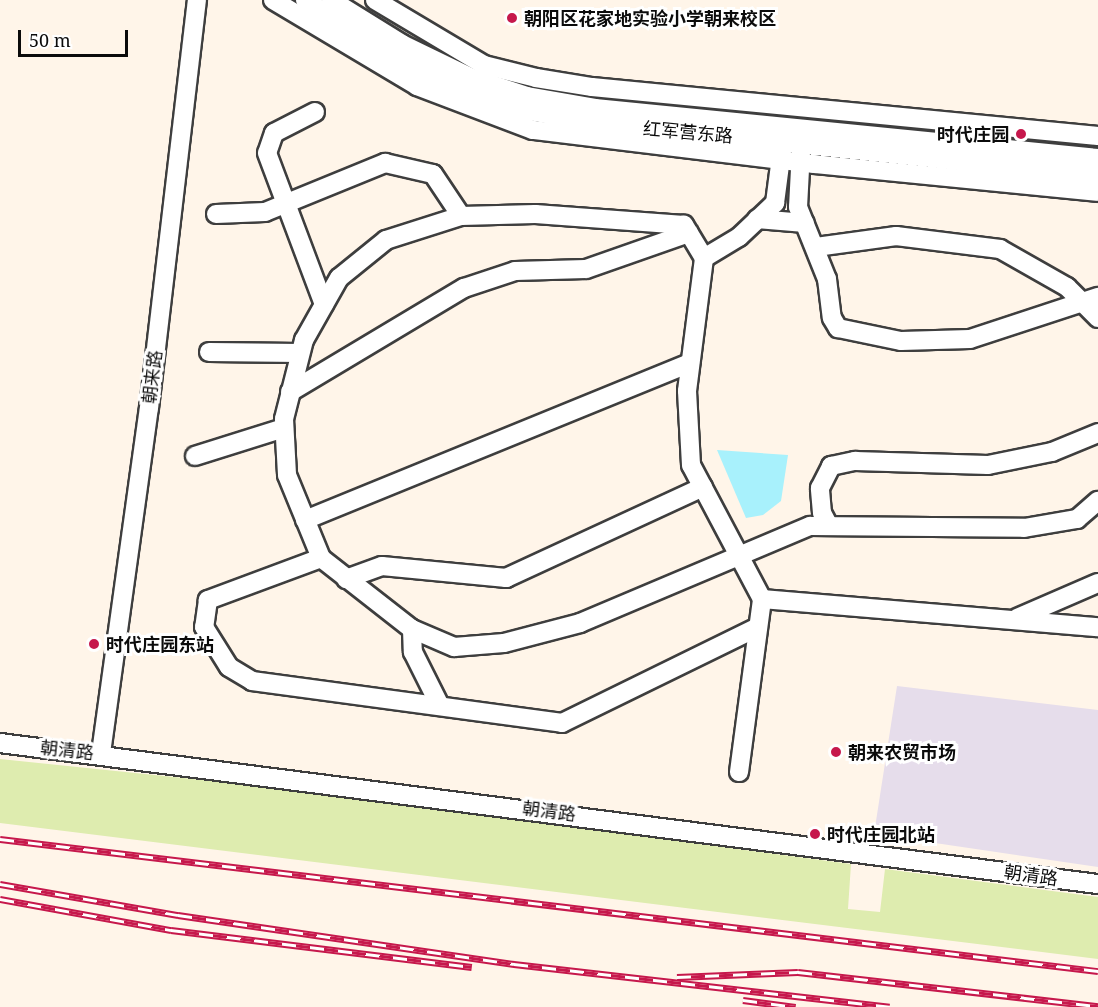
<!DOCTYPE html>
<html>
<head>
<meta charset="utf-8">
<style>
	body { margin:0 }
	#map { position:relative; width:1098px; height:1007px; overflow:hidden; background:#fff5e9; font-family:"Noto Serif","Noto Sans SC",serif }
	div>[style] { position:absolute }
	.industrial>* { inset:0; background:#e6ddeb }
	.green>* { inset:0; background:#deecaf }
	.water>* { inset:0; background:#a8f1fc }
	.roads { filter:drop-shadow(2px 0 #3e3e3e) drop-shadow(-2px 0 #3e3e3e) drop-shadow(0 2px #3e3e3e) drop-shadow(0 -2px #3e3e3e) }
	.minor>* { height:18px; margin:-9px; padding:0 9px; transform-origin:9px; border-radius:9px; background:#fff }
	.rail>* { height:7px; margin-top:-3.5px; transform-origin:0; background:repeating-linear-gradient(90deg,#fff 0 14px,#c6184c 0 28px); box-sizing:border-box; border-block:2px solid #c6184c }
	.dots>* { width:16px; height:16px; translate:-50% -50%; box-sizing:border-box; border:3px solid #fff; border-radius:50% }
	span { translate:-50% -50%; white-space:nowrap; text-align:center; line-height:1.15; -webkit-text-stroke:6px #fff; paint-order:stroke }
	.poi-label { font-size:18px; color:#0b0b0b; font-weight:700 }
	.left { translate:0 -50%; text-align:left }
	.right { translate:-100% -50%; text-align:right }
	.street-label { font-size:18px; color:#0b0b0b }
	.scale { position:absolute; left:18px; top:30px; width:110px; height:27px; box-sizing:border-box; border:3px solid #0b0b0b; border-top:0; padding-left:8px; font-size:18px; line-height:21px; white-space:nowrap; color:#0b0b0b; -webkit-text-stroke:4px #fff; paint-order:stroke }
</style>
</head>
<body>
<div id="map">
	<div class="industrial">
		<i style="clip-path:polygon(897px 686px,1098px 710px,1098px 867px,874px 834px)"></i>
	</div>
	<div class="green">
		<i style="clip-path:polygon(0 759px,251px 785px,851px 864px,848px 909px,880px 912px,885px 869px,1098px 897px,1098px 959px,0 823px)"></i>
	</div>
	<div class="water">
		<i style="clip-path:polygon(717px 450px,788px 455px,781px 501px,763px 515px,746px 518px)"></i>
	</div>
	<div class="roads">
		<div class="minor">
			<i style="left:273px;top:0;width:168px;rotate:30.8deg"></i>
			<i style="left:417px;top:86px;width:124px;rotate:20.8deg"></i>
			<i style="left:533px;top:130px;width:283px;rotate:6.9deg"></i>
			<i style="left:814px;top:164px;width:285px;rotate:5.6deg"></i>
			<i style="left:305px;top:0;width:107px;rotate:32.3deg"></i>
			<i style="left:395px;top:57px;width:74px;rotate:27.3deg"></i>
			<i style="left:461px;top:91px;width:66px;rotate:16.8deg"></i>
			<i style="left:524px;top:110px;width:70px;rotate:10.7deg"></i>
			<i style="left:593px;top:123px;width:508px;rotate:5.88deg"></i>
			<i style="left:331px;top:0;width:84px;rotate:31.8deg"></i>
			<i style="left:402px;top:44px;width:78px;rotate:25.9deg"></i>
			<i style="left:472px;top:78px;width:58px;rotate:18.1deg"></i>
			<i style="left:527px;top:96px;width:69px;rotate:10deg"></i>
			<i style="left:595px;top:108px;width:505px;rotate:5.68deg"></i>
			<i style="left:375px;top:0;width:127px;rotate:30.8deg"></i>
			<i style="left:484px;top:65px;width:54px;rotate:14deg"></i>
			<i style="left:536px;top:78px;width:57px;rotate:9.1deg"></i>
			<i style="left:592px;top:87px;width:508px;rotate:5.53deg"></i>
			<i style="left:315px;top:112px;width:46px;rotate:152.9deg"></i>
			<i style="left:274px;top:133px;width:21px;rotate:109deg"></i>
			<i style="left:267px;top:153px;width:162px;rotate:69.4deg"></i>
			<i style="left:801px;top:150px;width:57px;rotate:93deg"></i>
			<i style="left:798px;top:207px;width:78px;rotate:68.1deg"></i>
			<i style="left:827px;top:279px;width:39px;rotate:83deg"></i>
			<i style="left:832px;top:318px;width:12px;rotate:59deg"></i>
			<i style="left:838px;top:328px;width:64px;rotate:11.7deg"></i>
			<i style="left:901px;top:341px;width:69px;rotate:-1.7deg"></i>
			<i style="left:970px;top:339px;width:135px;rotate:-18.2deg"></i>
			<i style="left:216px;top:214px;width:49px;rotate:-2.3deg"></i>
			<i style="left:265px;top:212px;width:130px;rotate:-22.2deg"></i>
			<i style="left:385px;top:163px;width:49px;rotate:12.9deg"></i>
			<i style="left:433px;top:174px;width:50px;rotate:56.3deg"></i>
			<i style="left:757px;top:219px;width:48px;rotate:4.8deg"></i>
			<i style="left:816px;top:247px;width:81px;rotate:-7.8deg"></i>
			<i style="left:896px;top:236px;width:105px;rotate:7.1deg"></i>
			<i style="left:1000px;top:249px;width:77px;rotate:29.6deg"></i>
			<i style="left:1067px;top:287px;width:44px;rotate:45deg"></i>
			<i style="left:704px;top:258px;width:39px;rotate:-121deg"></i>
			<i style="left:684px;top:225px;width:149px;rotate:-175.8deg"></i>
			<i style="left:535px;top:214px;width:74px;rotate:178.5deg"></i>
			<i style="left:461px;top:216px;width:79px;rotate:162.3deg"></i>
			<i style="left:386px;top:240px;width:60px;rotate:141deg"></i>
			<i style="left:339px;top:278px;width:71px;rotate:119.4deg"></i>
			<i style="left:304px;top:340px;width:81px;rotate:104.2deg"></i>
			<i style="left:284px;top:419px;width:56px;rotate:86.9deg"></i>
			<i style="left:287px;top:475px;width:90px;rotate:67.7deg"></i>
			<i style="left:321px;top:558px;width:115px;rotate:38deg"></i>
			<i style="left:412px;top:629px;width:46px;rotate:23.2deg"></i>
			<i style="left:454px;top:647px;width:50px;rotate:-4.6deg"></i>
			<i style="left:504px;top:643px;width:79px;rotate:-14.7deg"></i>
			<i style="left:580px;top:623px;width:250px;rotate:-22.9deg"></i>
			<i style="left:810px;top:526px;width:214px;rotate:0.5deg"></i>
			<i style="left:1024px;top:528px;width:54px;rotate:-9.6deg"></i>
			<i style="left:1077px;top:519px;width:28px;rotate:-41deg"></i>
			<i style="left:209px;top:352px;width:91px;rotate:0.6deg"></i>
			<i style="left:290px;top:392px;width:203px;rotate:-30.9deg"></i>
			<i style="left:464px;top:288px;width:54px;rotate:-18.4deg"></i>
			<i style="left:515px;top:271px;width:71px;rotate:-1.6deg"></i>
			<i style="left:586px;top:269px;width:109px;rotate:-19.3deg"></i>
			<i style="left:195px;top:456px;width:93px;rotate:-17.5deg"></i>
			<i style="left:305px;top:520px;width:416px;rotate:-22.2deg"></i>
			<i style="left:829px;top:526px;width:15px;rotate:-118deg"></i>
			<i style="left:822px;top:513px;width:25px;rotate:-95deg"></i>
			<i style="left:820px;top:488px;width:25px;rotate:-63deg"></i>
			<i style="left:831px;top:466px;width:25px;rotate:-12deg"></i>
			<i style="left:855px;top:461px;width:133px;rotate:1.7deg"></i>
			<i style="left:988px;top:465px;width:65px;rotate:-11.5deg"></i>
			<i style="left:1052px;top:452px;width:50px;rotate:-22.4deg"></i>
			<i style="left:321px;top:558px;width:121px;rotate:159.6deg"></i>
			<i style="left:208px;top:600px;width:27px;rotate:98deg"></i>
			<i style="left:204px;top:627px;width:47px;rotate:58deg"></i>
			<i style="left:229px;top:667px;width:27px;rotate:31deg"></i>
			<i style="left:252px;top:681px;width:313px;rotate:7.7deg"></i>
			<i style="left:562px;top:723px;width:218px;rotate:-26.1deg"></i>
			<i style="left:346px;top:579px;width:38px;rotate:-20deg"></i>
			<i style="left:382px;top:566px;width:125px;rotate:5.5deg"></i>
			<i style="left:506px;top:578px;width:217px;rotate:-24.8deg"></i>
			<i style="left:762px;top:599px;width:337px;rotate:4.8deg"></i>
			<i style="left:1017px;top:618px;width:88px;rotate:-23.4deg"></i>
			<i style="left:412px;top:629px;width:23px;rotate:88deg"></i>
			<i style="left:413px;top:652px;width:60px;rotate:63.4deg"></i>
			<i style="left:0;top:743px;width:1107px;rotate:7.32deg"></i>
			<i style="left:101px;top:753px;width:348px;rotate:-82.1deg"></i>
			<i style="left:149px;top:408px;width:411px;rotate:-83.3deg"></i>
			<i style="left:739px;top:772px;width:175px;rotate:-82.4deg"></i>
			<i style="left:762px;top:599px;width:152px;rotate:-117.9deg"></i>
			<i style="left:691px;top:465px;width:74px;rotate:-93.1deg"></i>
			<i style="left:687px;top:391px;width:134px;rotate:-82.7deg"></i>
			<i style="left:704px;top:258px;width:41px;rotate:-31deg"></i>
			<i style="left:739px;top:237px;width:50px;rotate:-43.4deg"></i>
			<i style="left:775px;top:203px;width:53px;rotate:-82.5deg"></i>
		</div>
	</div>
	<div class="rail">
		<i style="left:0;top:839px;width:1106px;rotate:6.86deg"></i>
		<i style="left:0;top:884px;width:181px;rotate:9.9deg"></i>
		<i style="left:178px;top:915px;width:340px;rotate:8.3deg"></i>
		<i style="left:514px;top:964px;width:378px;rotate:6.5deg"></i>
		<i style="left:0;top:899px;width:174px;rotate:10.3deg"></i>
		<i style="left:171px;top:930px;width:303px;rotate:7deg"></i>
		<i style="left:677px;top:977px;width:121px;rotate:-2.4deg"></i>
		<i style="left:798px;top:972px;width:302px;rotate:6.5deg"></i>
		<i style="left:743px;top:1000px;width:53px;rotate:7.5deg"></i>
	</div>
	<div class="dots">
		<i style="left:512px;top:18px;background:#c6184c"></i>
		<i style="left:1021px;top:134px;background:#c6184c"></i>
		<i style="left:94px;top:644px;background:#c6184c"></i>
		<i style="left:836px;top:752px;background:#c6184c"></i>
		<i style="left:815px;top:834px;background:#c6184c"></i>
	</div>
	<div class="poi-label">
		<span class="left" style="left:524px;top:18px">朝阳区花家地实验小学朝来校区</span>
		<span class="right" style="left:1009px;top:134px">时代庄园</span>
		<span class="left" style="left:106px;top:644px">时代庄园东站</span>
		<span class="left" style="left:848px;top:752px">朝来农贸市场</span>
		<span class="left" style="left:827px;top:834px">时代庄园北站</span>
	</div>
	<div class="street-label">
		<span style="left:688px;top:132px;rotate:5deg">红军营东路</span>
		<span style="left:152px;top:377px;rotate:-83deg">朝来路</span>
		<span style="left:67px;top:750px;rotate:6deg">朝清路</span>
		<span style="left:549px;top:811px;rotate:7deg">朝清路</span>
		<span style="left:1031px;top:875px;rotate:8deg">朝清路</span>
	</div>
	<div class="scale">50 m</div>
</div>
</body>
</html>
